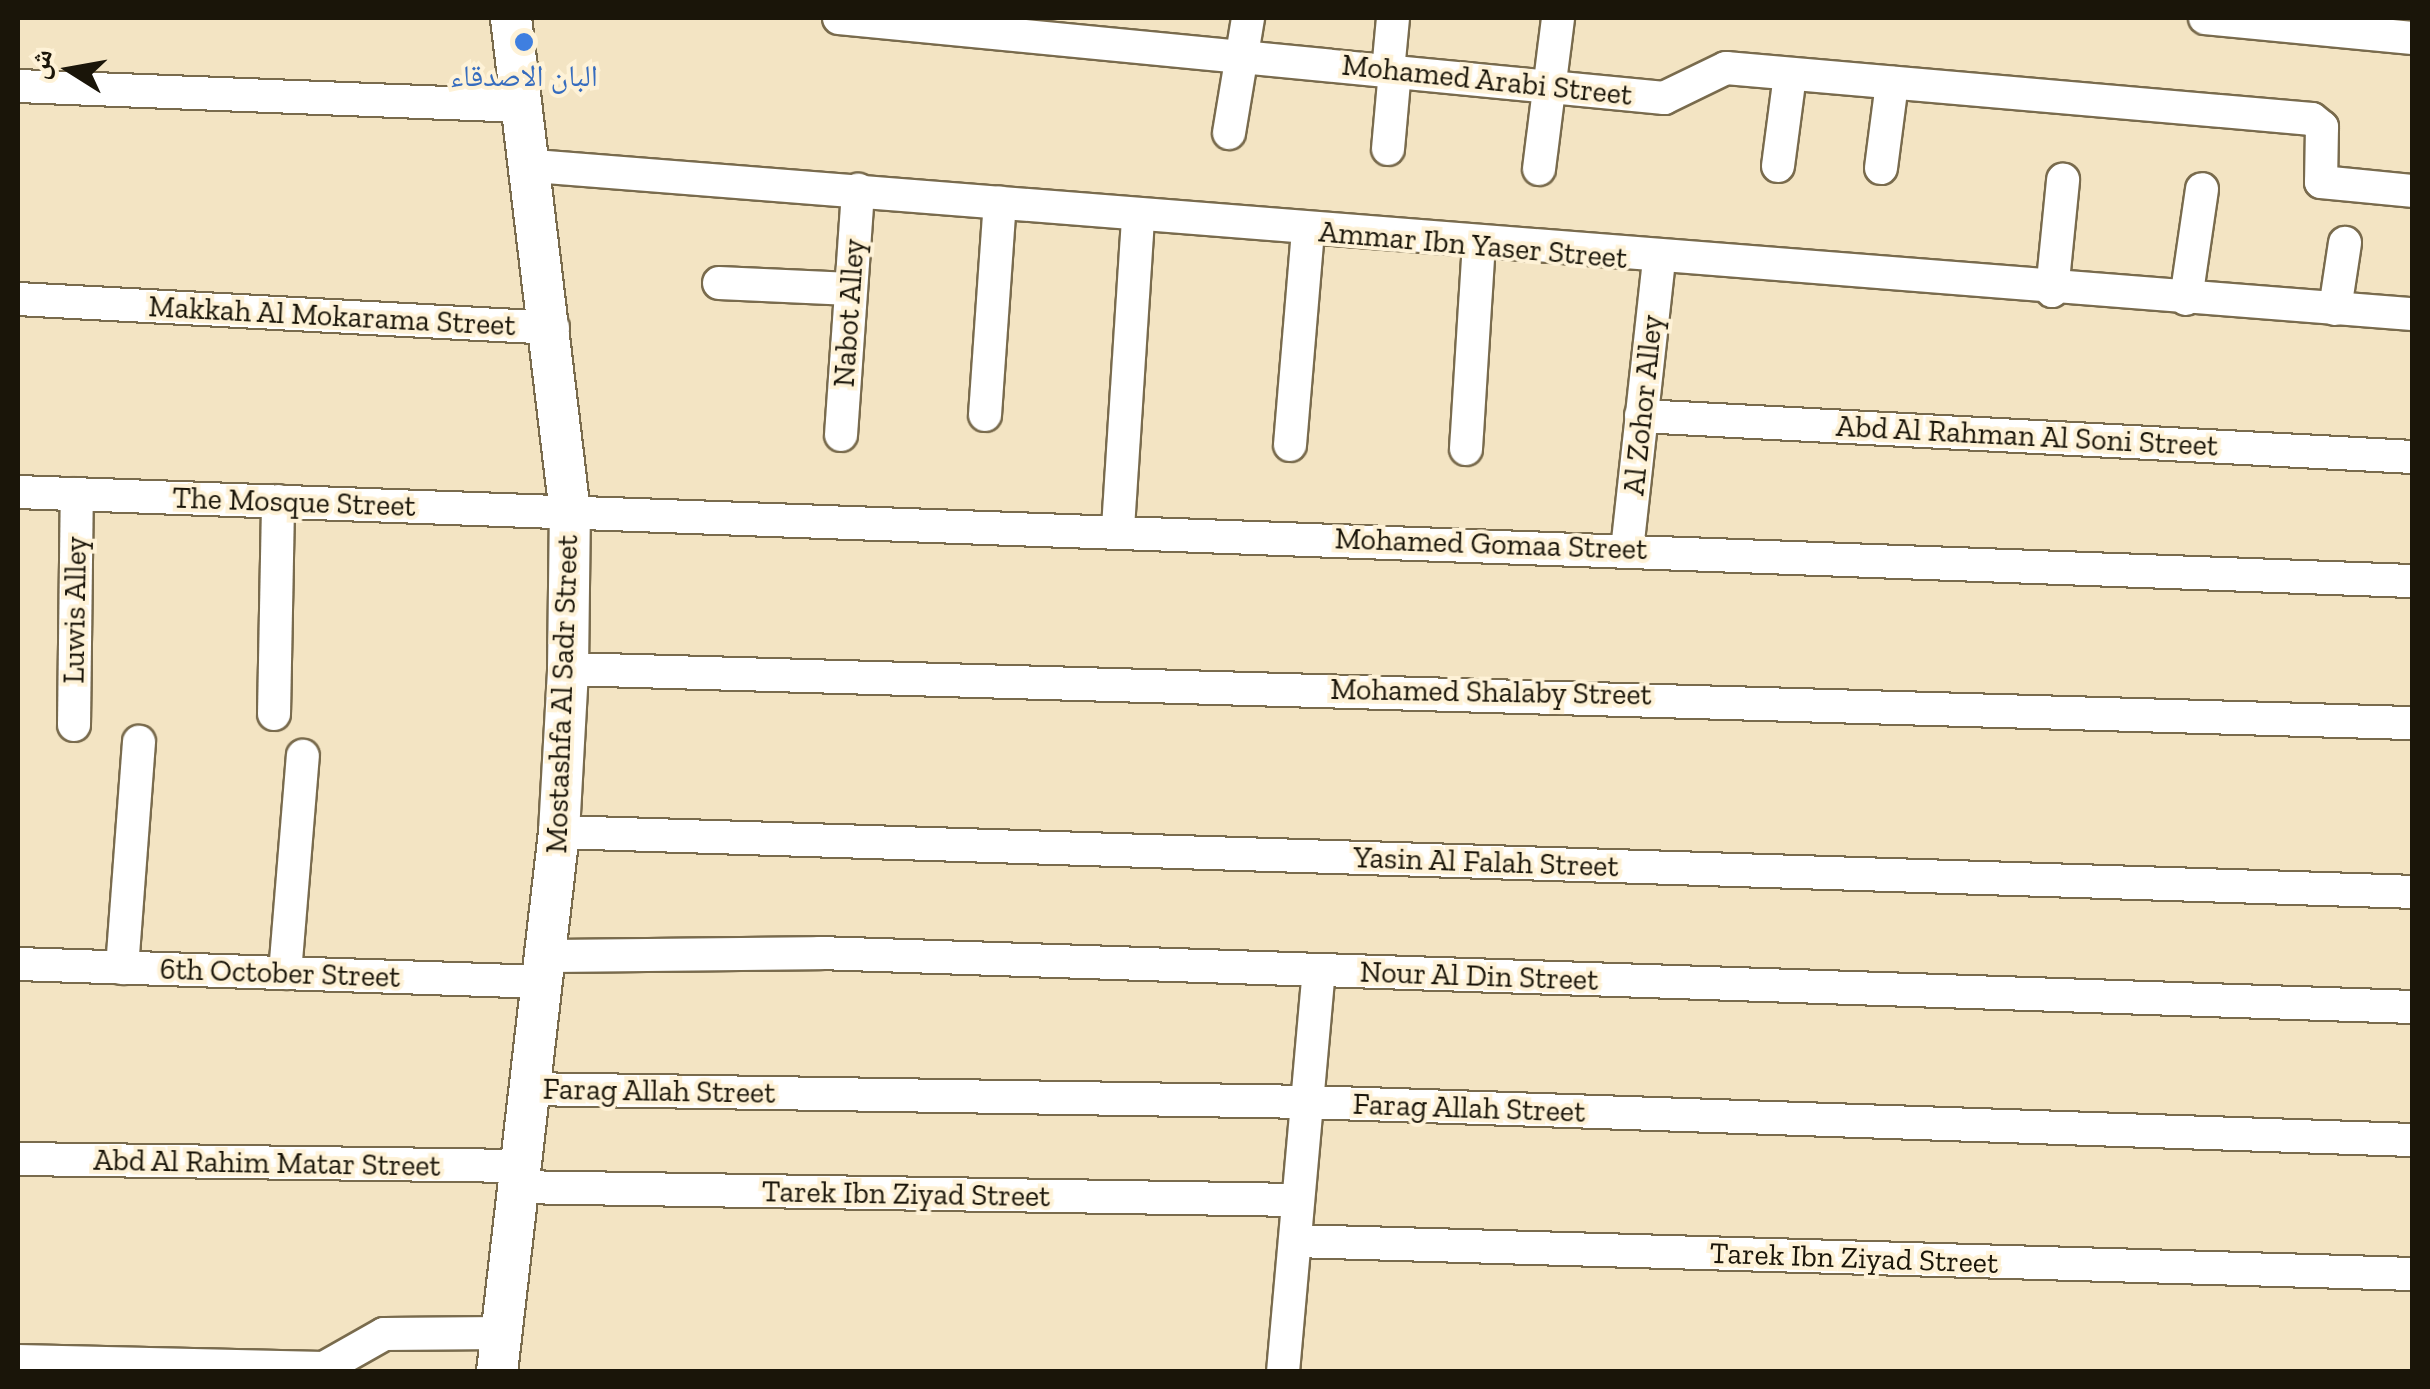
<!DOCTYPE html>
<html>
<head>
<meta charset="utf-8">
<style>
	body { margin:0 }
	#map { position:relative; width:2430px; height:1389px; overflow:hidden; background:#f3e4c3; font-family:"Zilla Slab","Noto Naskh Arabic",serif }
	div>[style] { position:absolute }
	.roads { filter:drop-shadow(2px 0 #796b4d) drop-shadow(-2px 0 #796b4d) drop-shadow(0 2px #796b4d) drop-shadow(0 -2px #796b4d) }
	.minor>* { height:32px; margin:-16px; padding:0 16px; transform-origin:16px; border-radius:16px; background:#fff }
	.tertiary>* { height:40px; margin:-20px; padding:0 20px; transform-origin:20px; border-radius:20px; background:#fff }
	.dots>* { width:28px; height:28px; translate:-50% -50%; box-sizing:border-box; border:5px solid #fef2d7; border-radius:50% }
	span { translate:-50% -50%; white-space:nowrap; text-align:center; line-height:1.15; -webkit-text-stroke:8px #fef2d7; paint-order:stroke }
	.shop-label { font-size:30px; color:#366cbe }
	.street-label { font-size:30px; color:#1a1509 }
	.frame { position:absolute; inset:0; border:20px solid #1a1509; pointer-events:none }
	.north { position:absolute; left:20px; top:20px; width:100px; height:100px; -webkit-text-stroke:8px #fef2d7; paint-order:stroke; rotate:281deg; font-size:28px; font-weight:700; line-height:40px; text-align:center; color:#1a1509 }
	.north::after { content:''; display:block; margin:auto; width:35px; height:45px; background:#1a1509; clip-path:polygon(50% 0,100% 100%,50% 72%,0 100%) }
</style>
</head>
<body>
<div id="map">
	<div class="roads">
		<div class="minor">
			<i style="left:839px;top:18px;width:829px;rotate:5.54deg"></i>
			<i style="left:1664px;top:98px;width:69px;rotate:-25.8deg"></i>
			<i style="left:1726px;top:68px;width:588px;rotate:4.97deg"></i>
			<i style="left:2312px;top:119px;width:13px;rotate:39deg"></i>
			<i style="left:2322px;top:127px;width:55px;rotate:91deg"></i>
			<i style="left:2321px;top:182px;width:91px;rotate:5.6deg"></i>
			<i style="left:2205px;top:18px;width:208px;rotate:5.5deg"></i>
			<i style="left:1388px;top:71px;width:53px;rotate:-84.6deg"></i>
			<i style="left:18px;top:86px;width:504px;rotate:2.27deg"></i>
			<i style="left:1229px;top:133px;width:117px;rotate:-80.6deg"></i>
			<i style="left:1388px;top:149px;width:78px;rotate:-84.9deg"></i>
			<i style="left:534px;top:166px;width:1884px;rotate:4.51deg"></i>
			<i style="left:1778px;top:166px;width:92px;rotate:-82.5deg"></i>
			<i style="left:1881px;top:168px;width:86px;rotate:-82.6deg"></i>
			<i style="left:1539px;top:169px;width:152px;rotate:-82.8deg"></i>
			<i style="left:719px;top:283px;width:132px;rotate:2.6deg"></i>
			<i style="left:2052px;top:291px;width:112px;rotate:-84.3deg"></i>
			<i style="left:18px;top:299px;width:536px;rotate:3.1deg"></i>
			<i style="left:2186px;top:299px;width:111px;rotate:-81.7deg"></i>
			<i style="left:2335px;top:309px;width:67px;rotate:-81.4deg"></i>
			<i style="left:985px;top:415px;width:213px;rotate:-86deg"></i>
			<i style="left:1641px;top:416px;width:772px;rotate:3.04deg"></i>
			<i style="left:841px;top:435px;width:246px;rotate:-86deg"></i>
			<i style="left:1290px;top:445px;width:216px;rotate:-85.2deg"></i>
			<i style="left:1466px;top:449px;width:204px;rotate:-86.4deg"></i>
			<i style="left:18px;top:492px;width:2396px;rotate:2.13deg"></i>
			<i style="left:1118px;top:528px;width:314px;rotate:-86.3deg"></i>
			<i style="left:1627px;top:550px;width:291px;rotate:-83.7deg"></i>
			<i style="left:568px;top:669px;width:1845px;rotate:1.68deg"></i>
			<i style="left:274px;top:714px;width:213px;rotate:-88.9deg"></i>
			<i style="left:74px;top:725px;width:231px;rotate:-89.3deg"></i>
			<i style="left:559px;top:832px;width:1854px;rotate:1.85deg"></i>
			<i style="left:546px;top:956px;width:273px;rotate:-0.6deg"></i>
			<i style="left:819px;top:953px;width:1594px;rotate:1.94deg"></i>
			<i style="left:18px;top:964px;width:525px;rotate:1.96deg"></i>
			<i style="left:122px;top:968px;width:227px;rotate:-85.7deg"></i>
			<i style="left:285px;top:973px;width:218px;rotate:-85.3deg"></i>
			<i style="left:526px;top:1089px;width:781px;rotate:0.95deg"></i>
			<i style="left:1307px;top:1102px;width:1106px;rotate:1.97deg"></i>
			<i style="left:18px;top:1159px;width:498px;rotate:0.8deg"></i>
			<i style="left:514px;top:1187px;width:784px;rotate:0.95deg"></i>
			<i style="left:1295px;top:1241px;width:1117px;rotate:1.69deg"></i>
			<i style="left:18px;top:1361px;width:306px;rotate:1.3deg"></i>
			<i style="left:324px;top:1368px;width:69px;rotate:-29.5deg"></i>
			<i style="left:384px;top:1334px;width:117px;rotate:-0.5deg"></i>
			<i style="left:1283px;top:1372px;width:403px;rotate:-84.9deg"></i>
		</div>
		<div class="tertiary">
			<i style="left:497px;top:1372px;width:544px;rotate:-83.45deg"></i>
			<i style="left:559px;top:832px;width:163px;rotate:-86.8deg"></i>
			<i style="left:568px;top:669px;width:156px;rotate:-89.3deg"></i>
			<i style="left:570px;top:513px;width:499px;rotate:-96.8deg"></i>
		</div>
	</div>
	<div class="dots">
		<i style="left:524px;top:42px;background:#3f7fe0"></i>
	</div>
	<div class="shop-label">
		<span style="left:524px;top:76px">البان الاصدقاء</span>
	</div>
	<div class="street-label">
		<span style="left:1487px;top:80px;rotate:6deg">Mohamed Arabi Street</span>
		<span style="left:1473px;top:245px;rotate:5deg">Ammar Ibn Yaser Street</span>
		<span style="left:849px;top:313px;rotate:-86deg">Nabot Alley</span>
		<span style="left:332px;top:316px;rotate:3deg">Makkah Al Mokarama Street</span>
		<span style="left:1643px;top:405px;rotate:-84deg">Al Zohor Alley</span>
		<span style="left:2027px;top:436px;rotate:3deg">Abd Al Rahman Al Soni Street</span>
		<span style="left:294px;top:502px;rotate:2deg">The Mosque Street</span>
		<span style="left:1491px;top:544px;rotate:2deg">Mohamed Gomaa Street</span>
		<span style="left:75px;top:610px;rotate:-89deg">Luwis Alley</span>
		<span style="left:1491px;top:692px;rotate:1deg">Mohamed Shalaby Street</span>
		<span style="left:562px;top:694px;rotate:-88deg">Mostashfa Al Sadr Street</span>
		<span style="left:1486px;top:862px;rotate:2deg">Yasin Al Falah Street</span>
		<span style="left:280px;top:973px;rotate:2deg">6th October Street</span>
		<span style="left:1479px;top:976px;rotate:2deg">Nour Al Din Street</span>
		<span style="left:659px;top:1091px;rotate:1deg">Farag Allah Street</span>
		<span style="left:1469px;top:1108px;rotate:2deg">Farag Allah Street</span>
		<span style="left:267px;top:1163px;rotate:1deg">Abd Al Rahim Matar Street</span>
		<span style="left:906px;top:1194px;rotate:1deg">Tarek Ibn Ziyad Street</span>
		<span style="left:1854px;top:1258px;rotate:2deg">Tarek Ibn Ziyad Street</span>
	</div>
	<div class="frame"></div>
	<div class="north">ش</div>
</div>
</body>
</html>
